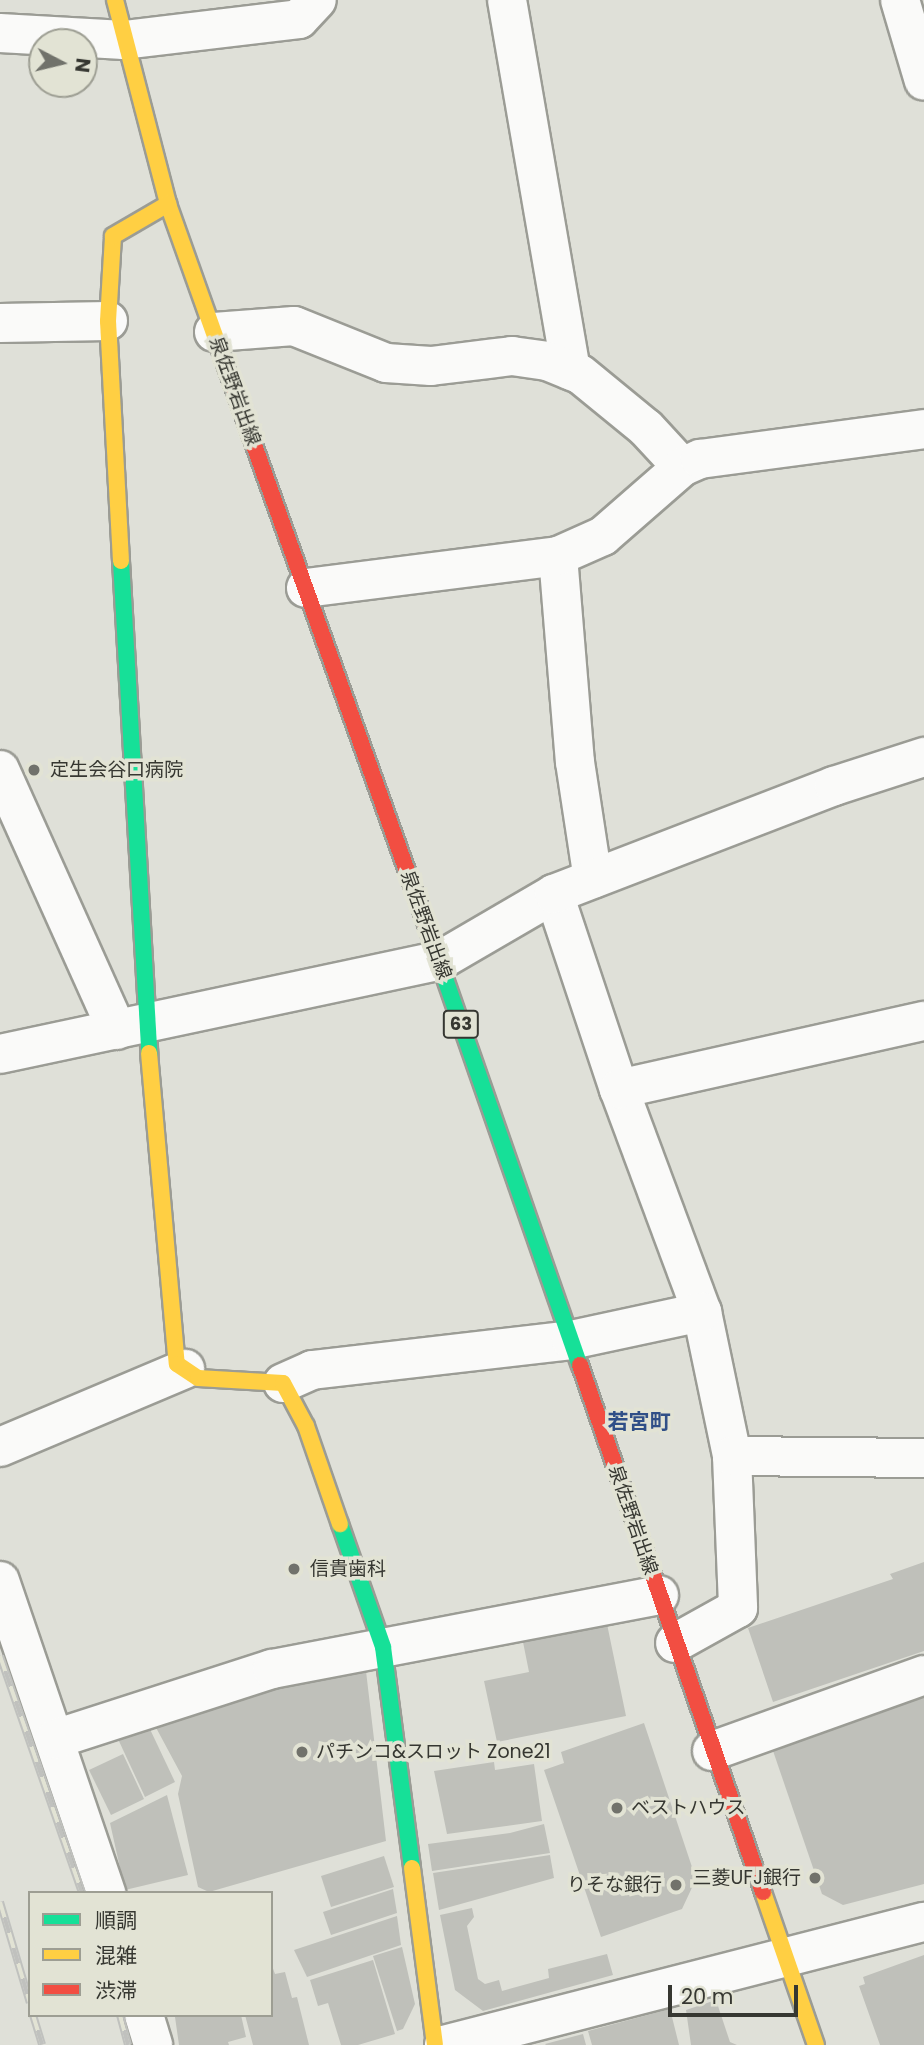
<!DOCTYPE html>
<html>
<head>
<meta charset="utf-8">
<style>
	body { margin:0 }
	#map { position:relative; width:924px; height:2045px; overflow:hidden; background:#dfe0d8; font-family:Poppins,"Noto Sans JP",sans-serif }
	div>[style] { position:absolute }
	.building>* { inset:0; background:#bfc0ba }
	.roads { filter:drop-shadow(2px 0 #9b9c95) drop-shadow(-2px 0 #9b9c95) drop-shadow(0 2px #9b9c95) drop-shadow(0 -2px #9b9c95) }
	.street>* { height:38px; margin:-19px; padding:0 19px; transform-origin:19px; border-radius:19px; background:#fafaf9 }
	.fast>* { height:16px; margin:-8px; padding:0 8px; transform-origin:8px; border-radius:8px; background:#16e098 }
	.slow>* { height:16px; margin:-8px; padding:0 8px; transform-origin:8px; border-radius:8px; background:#ffcf43 }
	.jam>* { height:16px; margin:-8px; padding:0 8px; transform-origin:8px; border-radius:8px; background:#f24e42 }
	.rail>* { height:8px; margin-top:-4px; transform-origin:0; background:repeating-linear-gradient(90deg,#e2e3d4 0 16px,#c0c1be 0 32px); box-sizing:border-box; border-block:2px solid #c0c1be }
	.dots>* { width:19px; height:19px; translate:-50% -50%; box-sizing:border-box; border:4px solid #e2e3d4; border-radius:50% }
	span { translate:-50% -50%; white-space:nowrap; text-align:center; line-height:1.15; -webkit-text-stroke:7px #e2e3d4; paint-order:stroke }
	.shield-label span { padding:2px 5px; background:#e2e3d4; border:2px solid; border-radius:5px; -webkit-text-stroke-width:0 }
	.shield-label { font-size:18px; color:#363731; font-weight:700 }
	.street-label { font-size:19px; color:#363731 }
	.poi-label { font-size:19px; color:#363731 }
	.left { translate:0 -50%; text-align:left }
	.right { translate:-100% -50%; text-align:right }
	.neighbourhood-label { font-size:21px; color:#304f87; font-weight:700 }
	.legend { position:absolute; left:28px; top:1891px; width:245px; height:126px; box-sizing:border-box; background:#e2e3d4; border:2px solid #9d9e93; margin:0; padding:9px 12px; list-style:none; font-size:21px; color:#363731 }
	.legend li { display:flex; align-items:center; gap:14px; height:35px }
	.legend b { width:35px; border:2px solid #9d9e93 }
	.north { position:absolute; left:28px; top:28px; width:70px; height:70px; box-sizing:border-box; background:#e2e3d4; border:2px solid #9d9e93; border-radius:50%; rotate:97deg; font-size:19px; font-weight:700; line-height:28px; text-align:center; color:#363731 }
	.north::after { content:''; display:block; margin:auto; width:24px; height:32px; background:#71726b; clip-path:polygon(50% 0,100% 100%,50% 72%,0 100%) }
	.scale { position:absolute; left:668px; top:1985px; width:130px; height:32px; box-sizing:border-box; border:4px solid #363731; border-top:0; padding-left:9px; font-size:21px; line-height:24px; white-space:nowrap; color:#363731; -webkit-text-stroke:5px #e2e3d4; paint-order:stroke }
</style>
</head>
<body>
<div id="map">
	<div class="building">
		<i style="clip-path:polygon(924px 1562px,924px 1651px,773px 1702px,748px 1628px,893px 1579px,890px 1574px)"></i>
		<i style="clip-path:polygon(607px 1624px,626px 1716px,497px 1742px,484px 1681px,529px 1672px,523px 1642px)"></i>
		<i style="clip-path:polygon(356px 1666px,366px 1671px,386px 1841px,209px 1892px,198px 1887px,178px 1794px,182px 1776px,153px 1722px)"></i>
		<i style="clip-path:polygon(924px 1691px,924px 1884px,843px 1905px,822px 1894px,771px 1745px)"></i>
		<i style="clip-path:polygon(644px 1723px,696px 1879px,682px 1909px,601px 1937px,544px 1770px,564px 1763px,561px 1752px)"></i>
		<i style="clip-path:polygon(148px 1725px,175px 1782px,145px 1797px,118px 1739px)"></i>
		<i style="clip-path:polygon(123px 1754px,144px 1799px,111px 1815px,89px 1770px)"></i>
		<i style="clip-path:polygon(494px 1762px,495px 1770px,534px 1764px,542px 1821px,447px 1834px,434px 1771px)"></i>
		<i style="clip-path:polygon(167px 1795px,188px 1875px,125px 1890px,110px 1823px)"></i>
		<i style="clip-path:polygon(544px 1824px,550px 1853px,432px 1871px,428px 1844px,510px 1833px)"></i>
		<i style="clip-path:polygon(550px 1855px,554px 1878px,439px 1910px,433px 1873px)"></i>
		<i style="clip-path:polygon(384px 1856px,394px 1887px,331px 1907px,321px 1876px)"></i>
		<i style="clip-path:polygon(393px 1889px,397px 1913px,331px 1935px,323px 1912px)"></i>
		<i style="clip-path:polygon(472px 1908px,474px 1917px,467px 1926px,478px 1979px,485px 1984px,499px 1980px,502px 1991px,549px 1978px,548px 1969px,607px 1954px,613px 1975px,483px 2011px,455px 1990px,440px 1915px)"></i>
		<i style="clip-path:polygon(397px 1916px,401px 1945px,307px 1977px,294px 1950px)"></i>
		<i style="clip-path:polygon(402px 1947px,415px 2004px,403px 2029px,397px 2031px,373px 1956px)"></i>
		<i style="clip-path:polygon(924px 1955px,924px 2045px,880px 2045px,859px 1986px,865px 1984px,863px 1977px)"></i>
		<i style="clip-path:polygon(373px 1960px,395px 2034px,358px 2045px,341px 2045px,328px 2003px,318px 2006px,310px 1980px)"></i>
		<i style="clip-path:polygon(271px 1963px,275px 1974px,285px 1972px,292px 1998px,297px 1997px,309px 2045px,253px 2045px,245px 2015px,271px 2015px)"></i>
		<i style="clip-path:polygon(716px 2000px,730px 2042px,737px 2045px,691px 2045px,686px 2010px)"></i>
		<i style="clip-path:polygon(670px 2009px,679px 2045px,592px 2045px,588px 2031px)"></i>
		<i style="clip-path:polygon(180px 2015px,241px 2015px,246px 2037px,228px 2042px,229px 2045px,179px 2045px,175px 2017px)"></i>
		<i style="clip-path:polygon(583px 2034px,586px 2045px,546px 2045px,545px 2044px)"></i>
	</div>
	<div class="roads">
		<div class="street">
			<i style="left:507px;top:0;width:376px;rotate:80.2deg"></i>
			<i style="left:900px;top:0;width:84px;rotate:73.5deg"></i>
			<i style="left:0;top:33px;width:124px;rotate:3.2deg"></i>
			<i style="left:124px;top:40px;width:176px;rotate:-6.8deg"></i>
			<i style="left:299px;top:19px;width:26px;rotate:-47deg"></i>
			<i style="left:0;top:323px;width:108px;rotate:-1.1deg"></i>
			<i style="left:214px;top:332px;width:80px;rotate:-4.3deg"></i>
			<i style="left:294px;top:326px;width:99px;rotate:21.9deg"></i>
			<i style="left:386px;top:363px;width:45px;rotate:3.8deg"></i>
			<i style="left:431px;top:366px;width:82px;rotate:-7deg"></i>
			<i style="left:512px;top:356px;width:35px;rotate:8deg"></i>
			<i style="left:547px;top:361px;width:35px;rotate:22deg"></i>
			<i style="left:580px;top:374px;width:85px;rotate:39.3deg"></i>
			<i style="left:646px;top:428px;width:53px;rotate:47.3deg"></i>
			<i style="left:558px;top:556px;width:207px;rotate:85.3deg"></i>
			<i style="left:575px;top:762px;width:118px;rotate:81.3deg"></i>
			<i style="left:306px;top:588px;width:254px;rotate:-7.2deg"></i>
			<i style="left:558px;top:556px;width:49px;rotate:-24deg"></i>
			<i style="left:603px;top:536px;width:105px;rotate:-41.1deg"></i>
			<i style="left:682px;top:467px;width:20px;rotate:-24deg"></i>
			<i style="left:700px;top:459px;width:226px;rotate:-7.6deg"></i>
			<i style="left:0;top:770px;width:285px;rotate:65.8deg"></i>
			<i style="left:554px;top:894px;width:206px;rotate:71.6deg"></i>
			<i style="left:619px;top:1089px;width:238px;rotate:69.6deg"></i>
			<i style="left:702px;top:1312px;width:147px;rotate:78.2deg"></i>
			<i style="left:732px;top:1456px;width:152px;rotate:87.7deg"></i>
			<i style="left:738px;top:1608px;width:72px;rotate:150.9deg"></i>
			<i style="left:0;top:1054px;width:449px;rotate:-12deg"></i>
			<i style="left:439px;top:961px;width:133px;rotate:-30.2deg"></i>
			<i style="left:554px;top:894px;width:300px;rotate:-21.1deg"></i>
			<i style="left:834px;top:786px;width:95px;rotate:-17.9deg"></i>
			<i style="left:619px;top:1089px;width:312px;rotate:-12.6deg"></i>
			<i style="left:283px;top:1383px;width:32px;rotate:-24deg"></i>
			<i style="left:312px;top:1370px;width:261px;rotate:-6.6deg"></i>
			<i style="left:571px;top:1340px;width:134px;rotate:-12.1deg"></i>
			<i style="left:0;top:1447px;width:201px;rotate:-22.9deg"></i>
			<i style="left:732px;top:1456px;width:192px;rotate:0.6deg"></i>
			<i style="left:0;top:1581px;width:330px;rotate:71.2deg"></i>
			<i style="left:55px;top:1739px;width:228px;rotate:-17.9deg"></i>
			<i style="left:272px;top:1669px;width:394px;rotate:-10.8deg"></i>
			<i style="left:712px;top:1751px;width:225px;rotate:-19.7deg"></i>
			<i style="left:144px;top:2015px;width:31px;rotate:73deg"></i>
			<i style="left:444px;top:2045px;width:496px;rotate:-14.4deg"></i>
		</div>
		<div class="fast">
			<i style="left:121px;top:561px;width:493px;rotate:86.7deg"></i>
			<i style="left:426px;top:924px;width:467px;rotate:70.8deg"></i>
			<i style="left:340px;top:1524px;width:130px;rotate:70.7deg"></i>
			<i style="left:383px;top:1647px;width:223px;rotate:82.5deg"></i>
		</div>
		<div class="slow">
			<i style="left:115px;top:0;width:211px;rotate:75.4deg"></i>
			<i style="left:168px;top:204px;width:161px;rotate:70.4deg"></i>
			<i style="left:121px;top:561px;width:240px;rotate:-93.1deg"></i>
			<i style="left:108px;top:321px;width:85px;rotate:-86.6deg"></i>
			<i style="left:113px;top:236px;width:64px;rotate:-30.2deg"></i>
			<i style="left:149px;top:1053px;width:312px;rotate:84.9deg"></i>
			<i style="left:177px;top:1364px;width:25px;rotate:34deg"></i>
			<i style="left:198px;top:1378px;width:85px;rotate:3.4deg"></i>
			<i style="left:283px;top:1383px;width:49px;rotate:61.9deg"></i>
			<i style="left:306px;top:1426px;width:104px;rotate:70.9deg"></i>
			<i style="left:412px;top:1868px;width:178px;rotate:82.6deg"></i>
			<i style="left:763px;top:1892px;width:162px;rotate:70.9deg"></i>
		</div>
		<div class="jam">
			<i style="left:222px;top:356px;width:604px;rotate:70.24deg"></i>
			<i style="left:580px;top:1365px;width:558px;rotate:70.85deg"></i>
		</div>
	</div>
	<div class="rail">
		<i style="left:0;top:1656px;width:251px;rotate:70.9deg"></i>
		<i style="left:0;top:1902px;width:105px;rotate:73.5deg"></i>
		<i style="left:33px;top:2015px;width:31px;rotate:73deg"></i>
		<i style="left:120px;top:2015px;width:31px;rotate:75deg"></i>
	</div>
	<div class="dots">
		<i style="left:34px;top:770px;background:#71726b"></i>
		<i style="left:294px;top:1569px;background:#71726b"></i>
		<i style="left:302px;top:1752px;background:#71726b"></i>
		<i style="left:617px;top:1808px;background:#71726b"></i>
		<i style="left:815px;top:1878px;background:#71726b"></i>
		<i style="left:676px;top:1885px;background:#71726b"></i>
	</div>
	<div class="shield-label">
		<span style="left:461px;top:1024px">63</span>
	</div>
	<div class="street-label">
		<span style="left:235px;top:391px;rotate:70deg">泉佐野岩出線</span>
		<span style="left:426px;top:925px;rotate:70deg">泉佐野岩出線</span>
		<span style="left:633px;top:1520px;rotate:71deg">泉佐野岩出線</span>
	</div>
	<div class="poi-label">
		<span class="left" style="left:50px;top:770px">定生会谷口病院</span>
		<span class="left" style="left:310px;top:1569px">信貴歯科</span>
		<span class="left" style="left:316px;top:1752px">パチンコ&amp;スロット Zone21</span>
		<span class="left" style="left:631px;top:1808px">ベストハウス</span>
		<span class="right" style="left:801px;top:1878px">三菱UFJ銀行</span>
		<span class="right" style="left:662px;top:1885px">りそな銀行</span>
	</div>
	<div class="neighbourhood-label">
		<span style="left:639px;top:1422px">若宮町</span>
	</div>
	<ul class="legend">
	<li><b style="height:9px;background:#16e098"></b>順調</li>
	<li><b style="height:9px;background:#ffcf43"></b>混雑</li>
	<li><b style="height:9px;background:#f24e42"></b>渋滞</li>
	</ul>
	<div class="north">N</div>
	<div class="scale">20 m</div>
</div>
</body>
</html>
